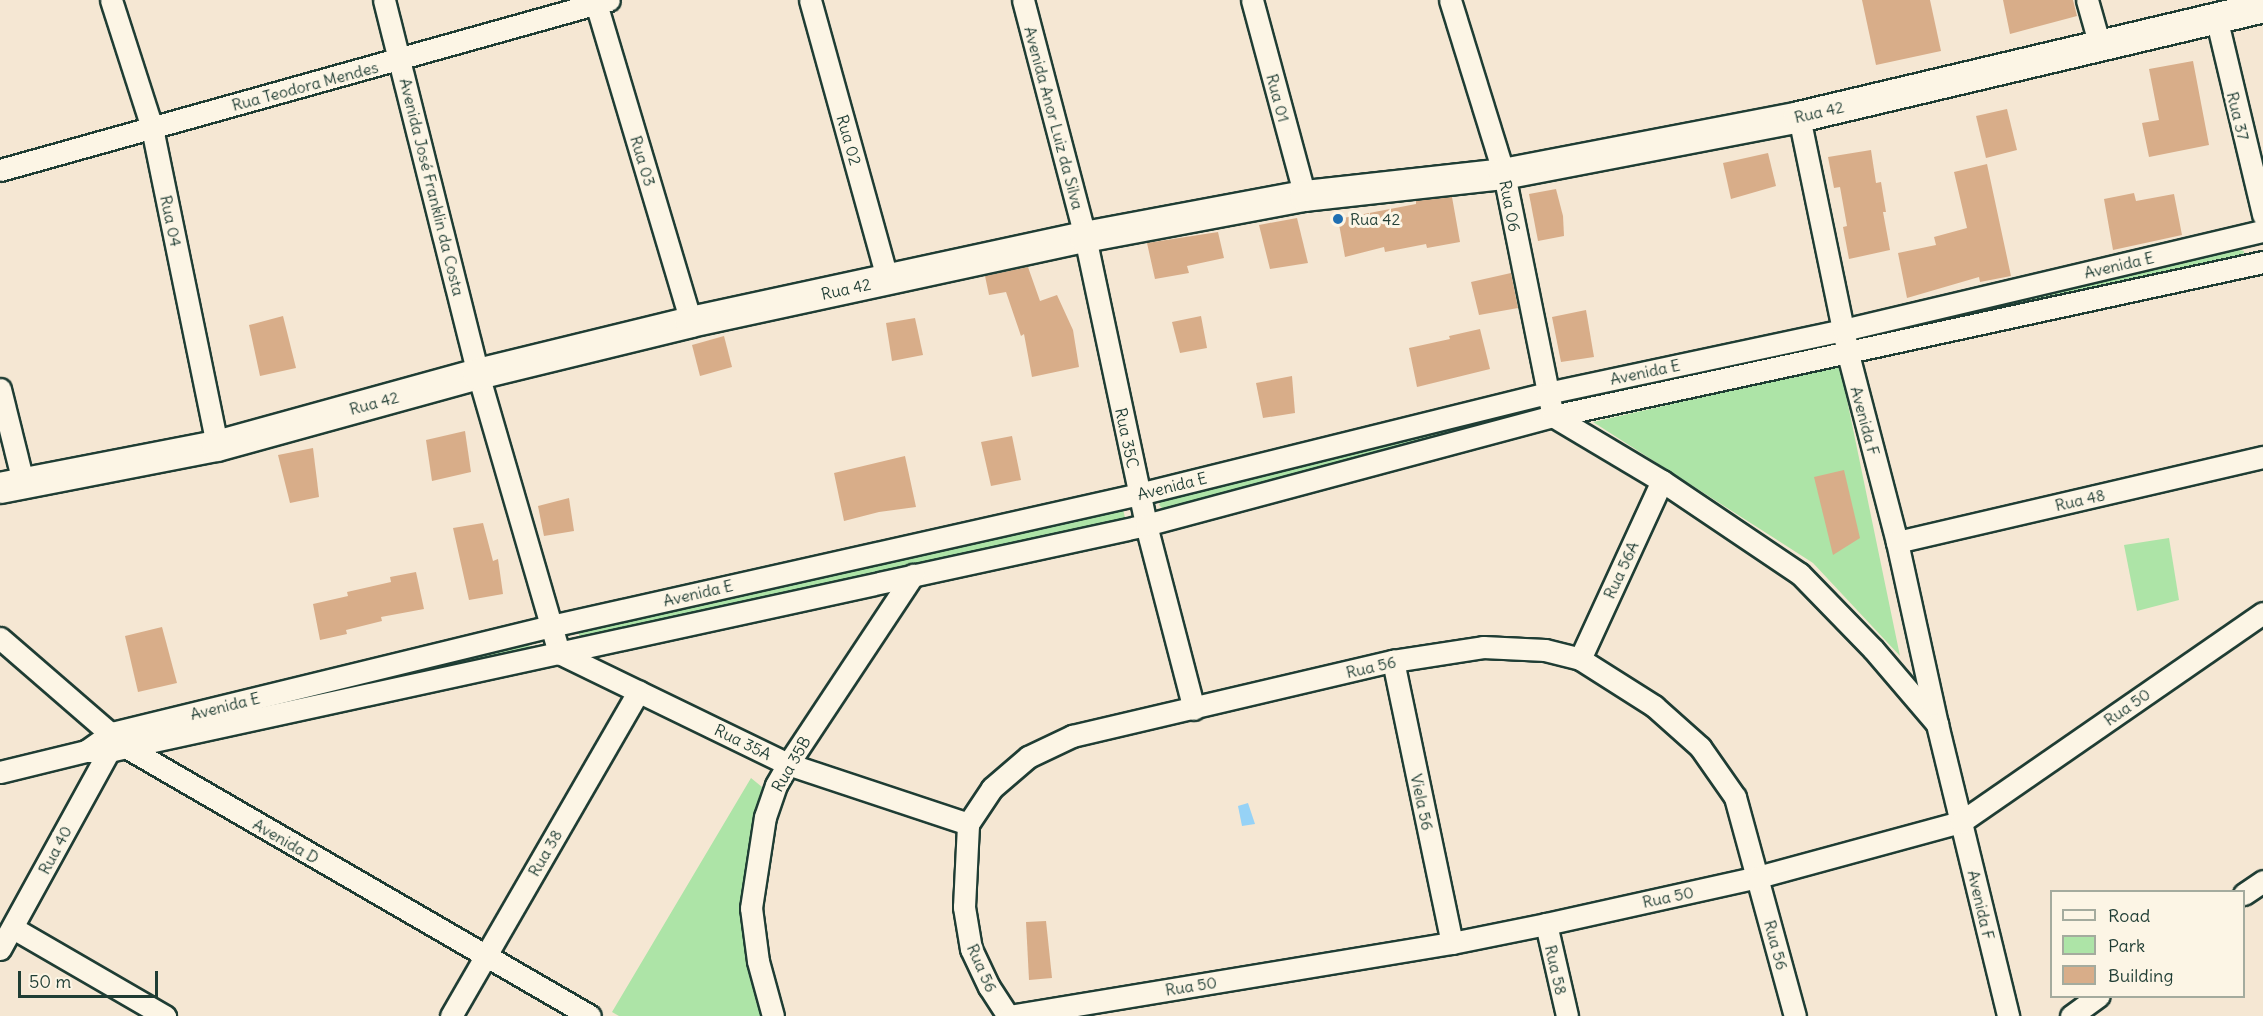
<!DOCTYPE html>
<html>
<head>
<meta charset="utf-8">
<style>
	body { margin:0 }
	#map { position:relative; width:2263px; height:1016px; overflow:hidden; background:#f5e7d3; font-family:Delius,sans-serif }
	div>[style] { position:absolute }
	.green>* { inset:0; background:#ade4a7 }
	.water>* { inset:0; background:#96d2f6 }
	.building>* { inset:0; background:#d8ad89 }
	.roads { filter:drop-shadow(2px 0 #1f3d34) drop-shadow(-2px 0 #1f3d34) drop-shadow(0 2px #1f3d34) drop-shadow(0 -2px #1f3d34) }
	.street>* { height:21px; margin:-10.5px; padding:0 10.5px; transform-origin:10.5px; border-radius:10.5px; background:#fcf5e5 }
	.secondary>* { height:30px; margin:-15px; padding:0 15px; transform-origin:15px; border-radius:15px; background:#fcf5e5 }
	.dots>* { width:16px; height:16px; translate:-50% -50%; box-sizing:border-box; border:3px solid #fcf5e5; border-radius:50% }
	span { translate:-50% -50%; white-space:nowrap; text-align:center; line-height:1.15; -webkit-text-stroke:6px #fcf5e5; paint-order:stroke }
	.street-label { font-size:16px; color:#1f3d34 }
	.poi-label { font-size:16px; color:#1f3d34 }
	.left { translate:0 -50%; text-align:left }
	.legend { position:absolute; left:2050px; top:890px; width:195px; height:108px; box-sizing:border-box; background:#fcf5e5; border:2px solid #a4ab9e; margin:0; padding:8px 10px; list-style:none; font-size:18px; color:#1f3d34 }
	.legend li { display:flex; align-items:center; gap:12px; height:30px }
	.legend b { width:30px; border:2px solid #a4ab9e }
	.scale { position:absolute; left:18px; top:971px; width:140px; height:27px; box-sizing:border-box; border:3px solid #1f3d34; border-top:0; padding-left:8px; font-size:18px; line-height:21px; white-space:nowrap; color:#1f3d34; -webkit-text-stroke:4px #fcf5e5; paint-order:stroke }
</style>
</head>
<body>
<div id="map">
	<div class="green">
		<i style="clip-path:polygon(2235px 249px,2244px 251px,2243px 257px,1869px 341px,1867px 336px,1868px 332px)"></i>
		<i style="clip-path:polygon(1832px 340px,1840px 344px,1561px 404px,1563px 399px)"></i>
		<i style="clip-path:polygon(1840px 366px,1900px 656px,1813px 563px,1593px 422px)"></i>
		<i style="clip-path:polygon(1509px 416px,1512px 417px,1168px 509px,1163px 509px,1159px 505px,1162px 499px)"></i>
		<i style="clip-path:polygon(1114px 509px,1123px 509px,1126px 522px,579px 637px,579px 633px,588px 630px,1016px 534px)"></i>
		<i style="clip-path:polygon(2169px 538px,2179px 600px,2137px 611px,2124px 545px)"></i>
		<i style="clip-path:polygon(520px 644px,528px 644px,533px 649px,145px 732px)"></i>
		<i style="clip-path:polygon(751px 778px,762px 787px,742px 905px,756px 1002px,762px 1016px,619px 1016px,612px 1012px)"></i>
	</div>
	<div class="water">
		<i style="clip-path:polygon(1248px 803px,1255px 824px,1242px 826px,1238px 806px)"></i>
	</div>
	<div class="building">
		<i style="clip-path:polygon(1862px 0,1930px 0,1941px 51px,1876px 65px)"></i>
		<i style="clip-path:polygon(2003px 0,2073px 0,2077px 16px,2010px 34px)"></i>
		<i style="clip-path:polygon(2193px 61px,2209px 145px,2149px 157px,2142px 123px,2159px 120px,2149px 69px)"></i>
		<i style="clip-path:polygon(2007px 109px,2017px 150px,1986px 158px,1976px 116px)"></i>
		<i style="clip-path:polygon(1871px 150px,1876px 183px,1881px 182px,1886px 212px,1883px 212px,1890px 250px,1849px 259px,1843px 227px,1847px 226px,1840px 187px,1834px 188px,1828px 157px)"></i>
		<i style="clip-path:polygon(1768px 153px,1776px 186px,1731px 199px,1723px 163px)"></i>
		<i style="clip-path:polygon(1987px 164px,2011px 276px,1980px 282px,1979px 277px,1907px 298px,1898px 253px,1936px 245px,1934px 237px,1967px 228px,1954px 172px)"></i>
		<i style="clip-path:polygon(1556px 189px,1563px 216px,1564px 236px,1538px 241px,1529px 194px)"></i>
		<i style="clip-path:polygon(2134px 193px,2136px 201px,2174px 194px,2182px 235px,2113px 250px,2104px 199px)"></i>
		<i style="clip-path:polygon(1452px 197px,1460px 242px,1427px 248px,1426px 244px,1385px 252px,1384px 247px,1345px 257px,1338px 219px,1416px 204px,1416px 201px)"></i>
		<i style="clip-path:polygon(1297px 218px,1308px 263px,1270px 269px,1259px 225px)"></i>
		<i style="clip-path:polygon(1218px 232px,1224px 258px,1187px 266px,1189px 273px,1155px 279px,1147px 243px)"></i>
		<i style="clip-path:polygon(1028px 267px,1040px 301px,1057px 295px,1073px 330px,1079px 367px,1032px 377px,1024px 334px,1021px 336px,1006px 292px,989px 295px,985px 276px)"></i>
		<i style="clip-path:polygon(1511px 273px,1518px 308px,1479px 315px,1471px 282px)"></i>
		<i style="clip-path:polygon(1586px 310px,1594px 357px,1561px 362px,1552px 317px)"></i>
		<i style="clip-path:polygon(283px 316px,296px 368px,260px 376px,249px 325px)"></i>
		<i style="clip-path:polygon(1201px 316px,1207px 348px,1180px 353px,1172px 322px)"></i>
		<i style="clip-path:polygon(915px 318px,923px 355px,892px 361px,886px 323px)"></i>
		<i style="clip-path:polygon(1480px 329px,1490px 369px,1417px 387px,1409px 348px,1450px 339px,1449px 336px)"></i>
		<i style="clip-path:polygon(724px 336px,732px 367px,700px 376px,692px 345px)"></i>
		<i style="clip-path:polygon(1292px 376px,1295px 413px,1263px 418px,1256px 383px)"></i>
		<i style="clip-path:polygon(465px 431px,471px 472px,432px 481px,426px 440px)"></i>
		<i style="clip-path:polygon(1012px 436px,1021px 480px,991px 486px,981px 442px)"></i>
		<i style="clip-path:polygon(313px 448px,319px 497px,290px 503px,278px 455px)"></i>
		<i style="clip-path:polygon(905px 456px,916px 507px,879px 512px,844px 521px,834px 473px)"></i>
		<i style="clip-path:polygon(1844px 470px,1860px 538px,1833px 555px,1814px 477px)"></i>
		<i style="clip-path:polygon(569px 498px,574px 531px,544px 536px,538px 506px)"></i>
		<i style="clip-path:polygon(483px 523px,493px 561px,498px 559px,503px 594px,469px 600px,453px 528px)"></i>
		<i style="clip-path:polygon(416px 572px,424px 609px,381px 617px,382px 621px,346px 630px,347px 634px,320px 640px,313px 604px,348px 596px,347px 592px,391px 582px,390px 577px)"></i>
		<i style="clip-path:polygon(162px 627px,177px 683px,138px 692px,125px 636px)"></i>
		<i style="clip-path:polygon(1046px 921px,1052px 978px,1029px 980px,1026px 922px)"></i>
	</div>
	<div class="roads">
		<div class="street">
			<i style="left:111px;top:0;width:134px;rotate:72.2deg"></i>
			<i style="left:152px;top:128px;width:325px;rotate:78.4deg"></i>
			<i style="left:384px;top:0;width:386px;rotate:75.9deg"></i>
			<i style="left:478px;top:374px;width:291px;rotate:73.8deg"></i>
			<i style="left:559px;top:653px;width:254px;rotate:25.9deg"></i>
			<i style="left:788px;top:764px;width:190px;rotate:18.4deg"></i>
			<i style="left:595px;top:0;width:336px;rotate:73.4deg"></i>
			<i style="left:810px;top:0;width:292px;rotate:74.5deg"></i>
			<i style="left:1023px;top:0;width:245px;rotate:75.3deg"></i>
			<i style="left:1085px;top:237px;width:294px;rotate:78deg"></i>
			<i style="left:1146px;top:525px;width:190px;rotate:75.4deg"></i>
			<i style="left:1252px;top:0;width:203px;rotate:74.9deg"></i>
			<i style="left:1450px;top:0;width:182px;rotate:72.8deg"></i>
			<i style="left:1504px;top:174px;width:247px;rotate:78.6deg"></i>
			<i style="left:1553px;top:416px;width:127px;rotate:30.8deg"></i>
			<i style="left:1662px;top:481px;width:166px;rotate:34deg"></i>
			<i style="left:1800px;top:574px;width:105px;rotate:45.8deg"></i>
			<i style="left:1873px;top:649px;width:99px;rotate:49.5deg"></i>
			<i style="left:2087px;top:0;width:48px;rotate:74.2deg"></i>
			<i style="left:2216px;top:17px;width:204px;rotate:76.6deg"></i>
			<i style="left:1799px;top:117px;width:242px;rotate:78.3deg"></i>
			<i style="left:1848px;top:354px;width:194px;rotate:75.4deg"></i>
			<i style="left:1897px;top:542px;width:186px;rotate:77.6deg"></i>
			<i style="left:1937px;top:724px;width:301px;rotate:76.3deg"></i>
			<i style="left:0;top:170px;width:632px;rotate:-15.6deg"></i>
			<i style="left:0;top:389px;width:96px;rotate:76.1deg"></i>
			<i style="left:1897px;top:542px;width:376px;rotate:-13.1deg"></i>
			<i style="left:0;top:638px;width:167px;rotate:40.9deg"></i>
			<i style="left:126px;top:747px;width:536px;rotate:30.1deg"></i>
			<i style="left:1580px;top:659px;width:196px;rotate:-65.3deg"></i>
			<i style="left:1393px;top:661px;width:288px;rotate:78.2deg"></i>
			<i style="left:86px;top:751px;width:32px;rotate:-35deg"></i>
			<i style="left:112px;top:733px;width:452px;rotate:-13.7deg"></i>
			<i style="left:551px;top:626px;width:603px;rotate:-12.65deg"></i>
			<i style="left:1139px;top:494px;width:420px;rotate:-13.9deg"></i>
			<i style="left:1547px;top:393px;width:303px;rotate:-12deg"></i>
			<i style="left:1843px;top:330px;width:432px;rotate:-13.3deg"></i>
			<i style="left:0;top:772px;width:89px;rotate:-13.7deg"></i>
			<i style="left:86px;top:751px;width:23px"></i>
			<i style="left:109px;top:751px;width:17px;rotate:-13deg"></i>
			<i style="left:126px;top:747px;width:1044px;rotate:-12.28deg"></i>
			<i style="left:1146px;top:525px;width:421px;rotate:-15deg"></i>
			<i style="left:1553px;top:416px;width:727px;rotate:-12.24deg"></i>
			<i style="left:2244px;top:894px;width:23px;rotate:-34deg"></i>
			<i style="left:1546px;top:924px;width:94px;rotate:77.1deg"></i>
			<i style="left:13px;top:928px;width:176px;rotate:30.1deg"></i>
			<i style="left:0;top:949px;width:226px;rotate:-61.2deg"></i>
			<i style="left:451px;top:1016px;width:375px;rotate:-60deg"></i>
			<i style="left:773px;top:1016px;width:57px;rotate:-105.3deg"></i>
			<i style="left:758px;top:961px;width:53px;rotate:-97.5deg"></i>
			<i style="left:751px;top:908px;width:92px;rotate:-81.3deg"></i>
			<i style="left:765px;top:817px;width:34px;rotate:-71deg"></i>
			<i style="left:776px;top:785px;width:24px;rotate:-60deg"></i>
			<i style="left:788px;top:764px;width:227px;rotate:-56.5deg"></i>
			<i style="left:1008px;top:1016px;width:35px;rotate:-123deg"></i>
			<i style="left:989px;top:987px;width:42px;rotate:-115.3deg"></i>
			<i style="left:971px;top:949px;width:43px;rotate:-99.5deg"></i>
			<i style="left:964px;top:907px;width:83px;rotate:-87.2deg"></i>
			<i style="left:968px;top:824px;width:43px;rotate:-56.3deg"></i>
			<i style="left:992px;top:788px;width:48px;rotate:-40.7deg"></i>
			<i style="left:1028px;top:757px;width:49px;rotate:-25.5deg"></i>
			<i style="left:1072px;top:736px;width:330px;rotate:-13.2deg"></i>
			<i style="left:1393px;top:661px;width:91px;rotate:-8.8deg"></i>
			<i style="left:1483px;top:647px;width:62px;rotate:2.8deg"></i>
			<i style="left:1545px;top:650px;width:36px;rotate:14deg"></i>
			<i style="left:1580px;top:659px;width:88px;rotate:32.4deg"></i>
			<i style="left:1654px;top:706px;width:62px;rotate:41.7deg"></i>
			<i style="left:1700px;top:747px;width:61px;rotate:55deg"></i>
			<i style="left:1735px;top:797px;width:227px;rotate:74.7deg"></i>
			<i style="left:1010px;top:1016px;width:448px;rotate:-9.4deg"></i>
			<i style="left:1452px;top:943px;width:96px;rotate:-11.4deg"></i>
			<i style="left:1546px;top:924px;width:217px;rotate:-12.5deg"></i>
			<i style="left:1758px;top:877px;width:210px;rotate:-15.2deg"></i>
			<i style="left:1961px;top:822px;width:367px;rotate:-34.7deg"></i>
			<i style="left:2071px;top:1016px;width:34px;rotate:-36deg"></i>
		</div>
		<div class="secondary">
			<i style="left:0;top:488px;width:221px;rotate:-11deg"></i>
			<i style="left:217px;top:446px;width:271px;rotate:-15.4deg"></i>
			<i style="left:478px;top:374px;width:219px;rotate:-13.7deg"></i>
			<i style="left:691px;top:322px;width:403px;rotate:-12.2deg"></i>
			<i style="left:1085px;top:237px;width:224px;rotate:-10.6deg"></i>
			<i style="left:1305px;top:196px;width:200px;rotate:-6.3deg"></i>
			<i style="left:1504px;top:174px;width:300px;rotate:-10.9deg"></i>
			<i style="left:1799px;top:117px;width:477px;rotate:-13.3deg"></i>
		</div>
	</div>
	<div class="dots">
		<i style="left:1338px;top:219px;background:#1f6fb2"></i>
	</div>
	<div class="street-label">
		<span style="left:305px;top:86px;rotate:-15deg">Rua Teodora Mendes</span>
		<span style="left:1278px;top:98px;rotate:75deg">Rua 01</span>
		<span style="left:1819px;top:112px;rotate:-13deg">Rua 42</span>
		<span style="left:2238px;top:116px;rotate:76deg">Rua 37</span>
		<span style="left:1054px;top:118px;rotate:75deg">Avenida Anor Luiz da Silva</span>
		<span style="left:849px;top:140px;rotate:74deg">Rua 02</span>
		<span style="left:643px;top:161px;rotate:73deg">Rua 03</span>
		<span style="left:432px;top:187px;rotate:76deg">Avenida José Franklin da Costa</span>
		<span style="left:1510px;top:206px;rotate:79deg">Rua 06</span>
		<span style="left:171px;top:221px;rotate:78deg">Rua 04</span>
		<span style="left:2119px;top:265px;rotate:-13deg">Avenida E</span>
		<span style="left:846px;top:289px;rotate:-12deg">Rua 42</span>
		<span style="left:1645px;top:372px;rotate:-12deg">Avenida E</span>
		<span style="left:374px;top:403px;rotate:-15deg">Rua 42</span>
		<span style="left:1865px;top:421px;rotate:75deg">Avenida F</span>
		<span style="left:1127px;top:438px;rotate:78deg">Rua 35C</span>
		<span style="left:1172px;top:486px;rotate:-14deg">Avenida E</span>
		<span style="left:2080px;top:500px;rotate:-13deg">Rua 48</span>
		<span style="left:1621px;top:570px;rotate:-65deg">Rua 56A</span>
		<span style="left:698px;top:593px;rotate:-13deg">Avenida E</span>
		<span style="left:1371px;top:667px;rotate:-13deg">Rua 56</span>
		<span style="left:225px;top:706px;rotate:-14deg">Avenida E</span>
		<span style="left:2127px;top:707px;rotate:-35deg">Rua 50</span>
		<span style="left:743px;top:742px;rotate:26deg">Rua 35A</span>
		<span style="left:791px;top:764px;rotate:-60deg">Rua 35B</span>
		<span style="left:1422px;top:802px;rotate:78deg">Viela 56</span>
		<span style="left:286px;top:841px;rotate:30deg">Avenida D</span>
		<span style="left:55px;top:850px;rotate:-62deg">Rua 40</span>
		<span style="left:545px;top:853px;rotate:-60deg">Rua 38</span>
		<span style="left:1668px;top:897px;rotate:-12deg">Rua 50</span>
		<span style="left:1981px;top:905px;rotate:77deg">Avenida F</span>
		<span style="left:1776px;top:945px;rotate:75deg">Rua 56</span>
		<span style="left:982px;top:968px;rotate:66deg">Rua 56</span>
		<span style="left:1556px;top:970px;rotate:77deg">Rua 58</span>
		<span style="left:1191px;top:986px;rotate:-9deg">Rua 50</span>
	</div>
	<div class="poi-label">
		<span class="left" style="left:1350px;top:219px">Rua 42</span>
	</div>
	<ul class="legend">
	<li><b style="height:8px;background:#fcf5e5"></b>Road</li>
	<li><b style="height:16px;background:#ade4a7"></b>Park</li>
	<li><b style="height:16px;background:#d8ad89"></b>Building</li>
	</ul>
	<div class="scale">50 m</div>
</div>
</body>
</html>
